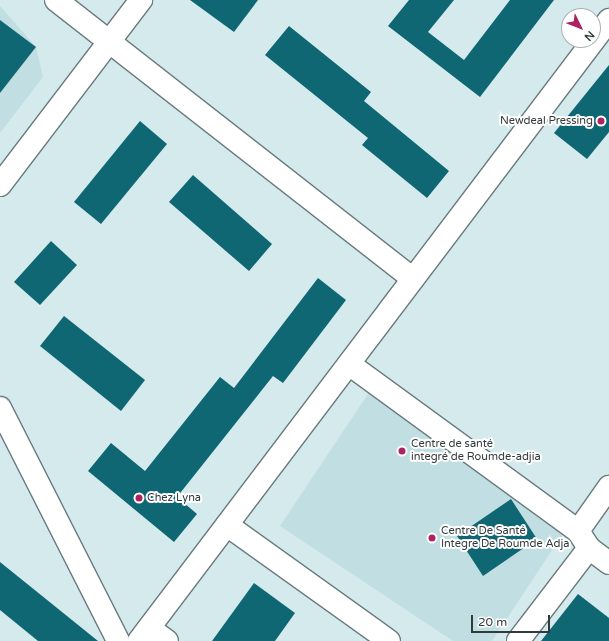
<!DOCTYPE html>
<html>
<head>
<meta charset="utf-8">
<style>
	body { margin:0 }
	#map { position:relative; width:609px; height:641px; overflow:hidden; background:#d5eaed; font-family:"Varela Round",sans-serif }
	div>[style] { position:absolute }
	.built>* { inset:0; background:#c1dee3 }
	.building>* { inset:0; background:#0f6773 }
	.roads { filter:drop-shadow(1px 0 #697b7f) drop-shadow(-1px 0 #697b7f) drop-shadow(0 1px #697b7f) drop-shadow(0 -1px #697b7f) }
	.street>* { height:22px; margin:-11px; padding:0 11px; transform-origin:11px; border-radius:11px; background:#fff }
	.dots>* { width:11px; height:11px; translate:-50% -50%; box-sizing:border-box; border:2px solid #fff; border-radius:50% }
	span { translate:-50% -50%; white-space:nowrap; text-align:center; line-height:1.15; -webkit-text-stroke:4px #fff; paint-order:stroke }
	.poi-label { font-size:11px; color:#323a3c }
	.right { translate:-100% -50%; text-align:right }
	.left { translate:0 -50%; text-align:left }
	.north { position:absolute; left:561px; top:8px; width:40px; height:40px; box-sizing:border-box; background:#fff; border:1px solid #adb0b1; border-radius:50%; rotate:133deg; font-size:11px; font-weight:700; line-height:16px; text-align:center; color:#323a3c }
	.north::after { content:''; display:block; margin:auto; width:14px; height:18px; background:#ae2260; clip-path:polygon(50% 0,100% 100%,50% 72%,0 100%) }
	.scale { position:absolute; left:471px; top:615px; width:79px; height:18px; box-sizing:border-box; border:2px solid #323a3c; border-top:0; padding-left:5px; font-size:12px; line-height:14px; white-space:nowrap; color:#323a3c; -webkit-text-stroke:3px #fff; paint-order:stroke }
</style>
</head>
<body>
<div id="map">
	<div class="built">
		<i style="clip-path:polygon(0 6px,36px 47px,43px 77px,0 133px)"></i>
		<i style="clip-path:polygon(374px 385px,574px 517px,492px 641px,453px 641px,280px 526px)"></i>
	</div>
	<div class="building">
		<i style="clip-path:polygon(190px 0,258px 0,234px 32px)"></i>
		<i style="clip-path:polygon(409px 0,454px 0,428px 32px,464px 60px,510px 0,554px 0,480px 97px,388px 26px)"></i>
		<i style="clip-path:polygon(0 20px,36px 47px,0 93px)"></i>
		<i style="clip-path:polygon(289px 26px,371px 92px,364px 101px,449px 171px,427px 198px,362px 145px,368px 138px,265px 55px)"></i>
		<i style="clip-path:polygon(609px 65px,609px 132px,587px 159px,554px 133px)"></i>
		<i style="clip-path:polygon(140px 121px,167px 144px,101px 224px,74px 202px)"></i>
		<i style="clip-path:polygon(193px 175px,272px 244px,249px 271px,169px 202px)"></i>
		<i style="clip-path:polygon(51px 241px,77px 265px,40px 305px,14px 282px)"></i>
		<i style="clip-path:polygon(318px 278px,346px 300px,283px 383px,273px 376px,177px 497px,197px 514px,174px 542px,88px 471px,111px 443px,145px 471px,220px 377px,234px 388px)"></i>
		<i style="clip-path:polygon(64px 316px,145px 380px,121px 411px,40px 346px)"></i>
		<i style="clip-path:polygon(511px 499px,537px 539px,483px 576px,457px 536px)"></i>
		<i style="clip-path:polygon(0 562px,98px 641px,38px 641px,0 610px)"></i>
		<i style="clip-path:polygon(254px 583px,295px 613px,275px 641px,212px 641px)"></i>
		<i style="clip-path:polygon(578px 594px,609px 618px,609px 641px,541px 641px)"></i>
	</div>
	<div class="roads">
		<div class="street">
			<i style="left:56px;top:0;width:453px;rotate:38deg"></i>
			<i style="left:0;top:185px;width:233px;rotate:-52.7deg"></i>
			<i style="left:349px;top:364px;width:283px;rotate:36.1deg"></i>
			<i style="left:578px;top:531px;width:20px;rotate:57deg"></i>
			<i style="left:589px;top:548px;width:25px;rotate:37deg"></i>
			<i style="left:0;top:408px;width:261px;rotate:63.1deg"></i>
			<i style="left:227px;top:525px;width:199px;rotate:35.6deg"></i>
			<i style="left:578px;top:531px;width:54px;rotate:-54.8deg"></i>
			<i style="left:149px;top:628px;width:22px;rotate:36deg"></i>
			<i style="left:139px;top:641px;width:779px;rotate:-52.88deg"></i>
			<i style="left:518px;top:641px;width:117px;rotate:-52.6deg"></i>
		</div>
	</div>
	<div class="dots">
		<i style="left:601px;top:121px;background:#ae2260"></i>
		<i style="left:402px;top:451px;background:#ae2260"></i>
		<i style="left:139px;top:498px;background:#ae2260"></i>
		<i style="left:432px;top:538px;background:#ae2260"></i>
	</div>
	<div class="poi-label">
		<span class="right" style="left:593px;top:121px">Newdeal Pressing</span>
		<span class="left" style="left:411px;top:451px">Centre de santé<br>integré de Roumde-adjia</span>
		<span class="left" style="left:147px;top:498px">Chez Lyna</span>
		<span class="left" style="left:441px;top:538px">Centre De Santé<br>Integre De Roumde Adja</span>
	</div>
	<div class="north">N</div>
	<div class="scale">20 m</div>
</div>
</body>
</html>
